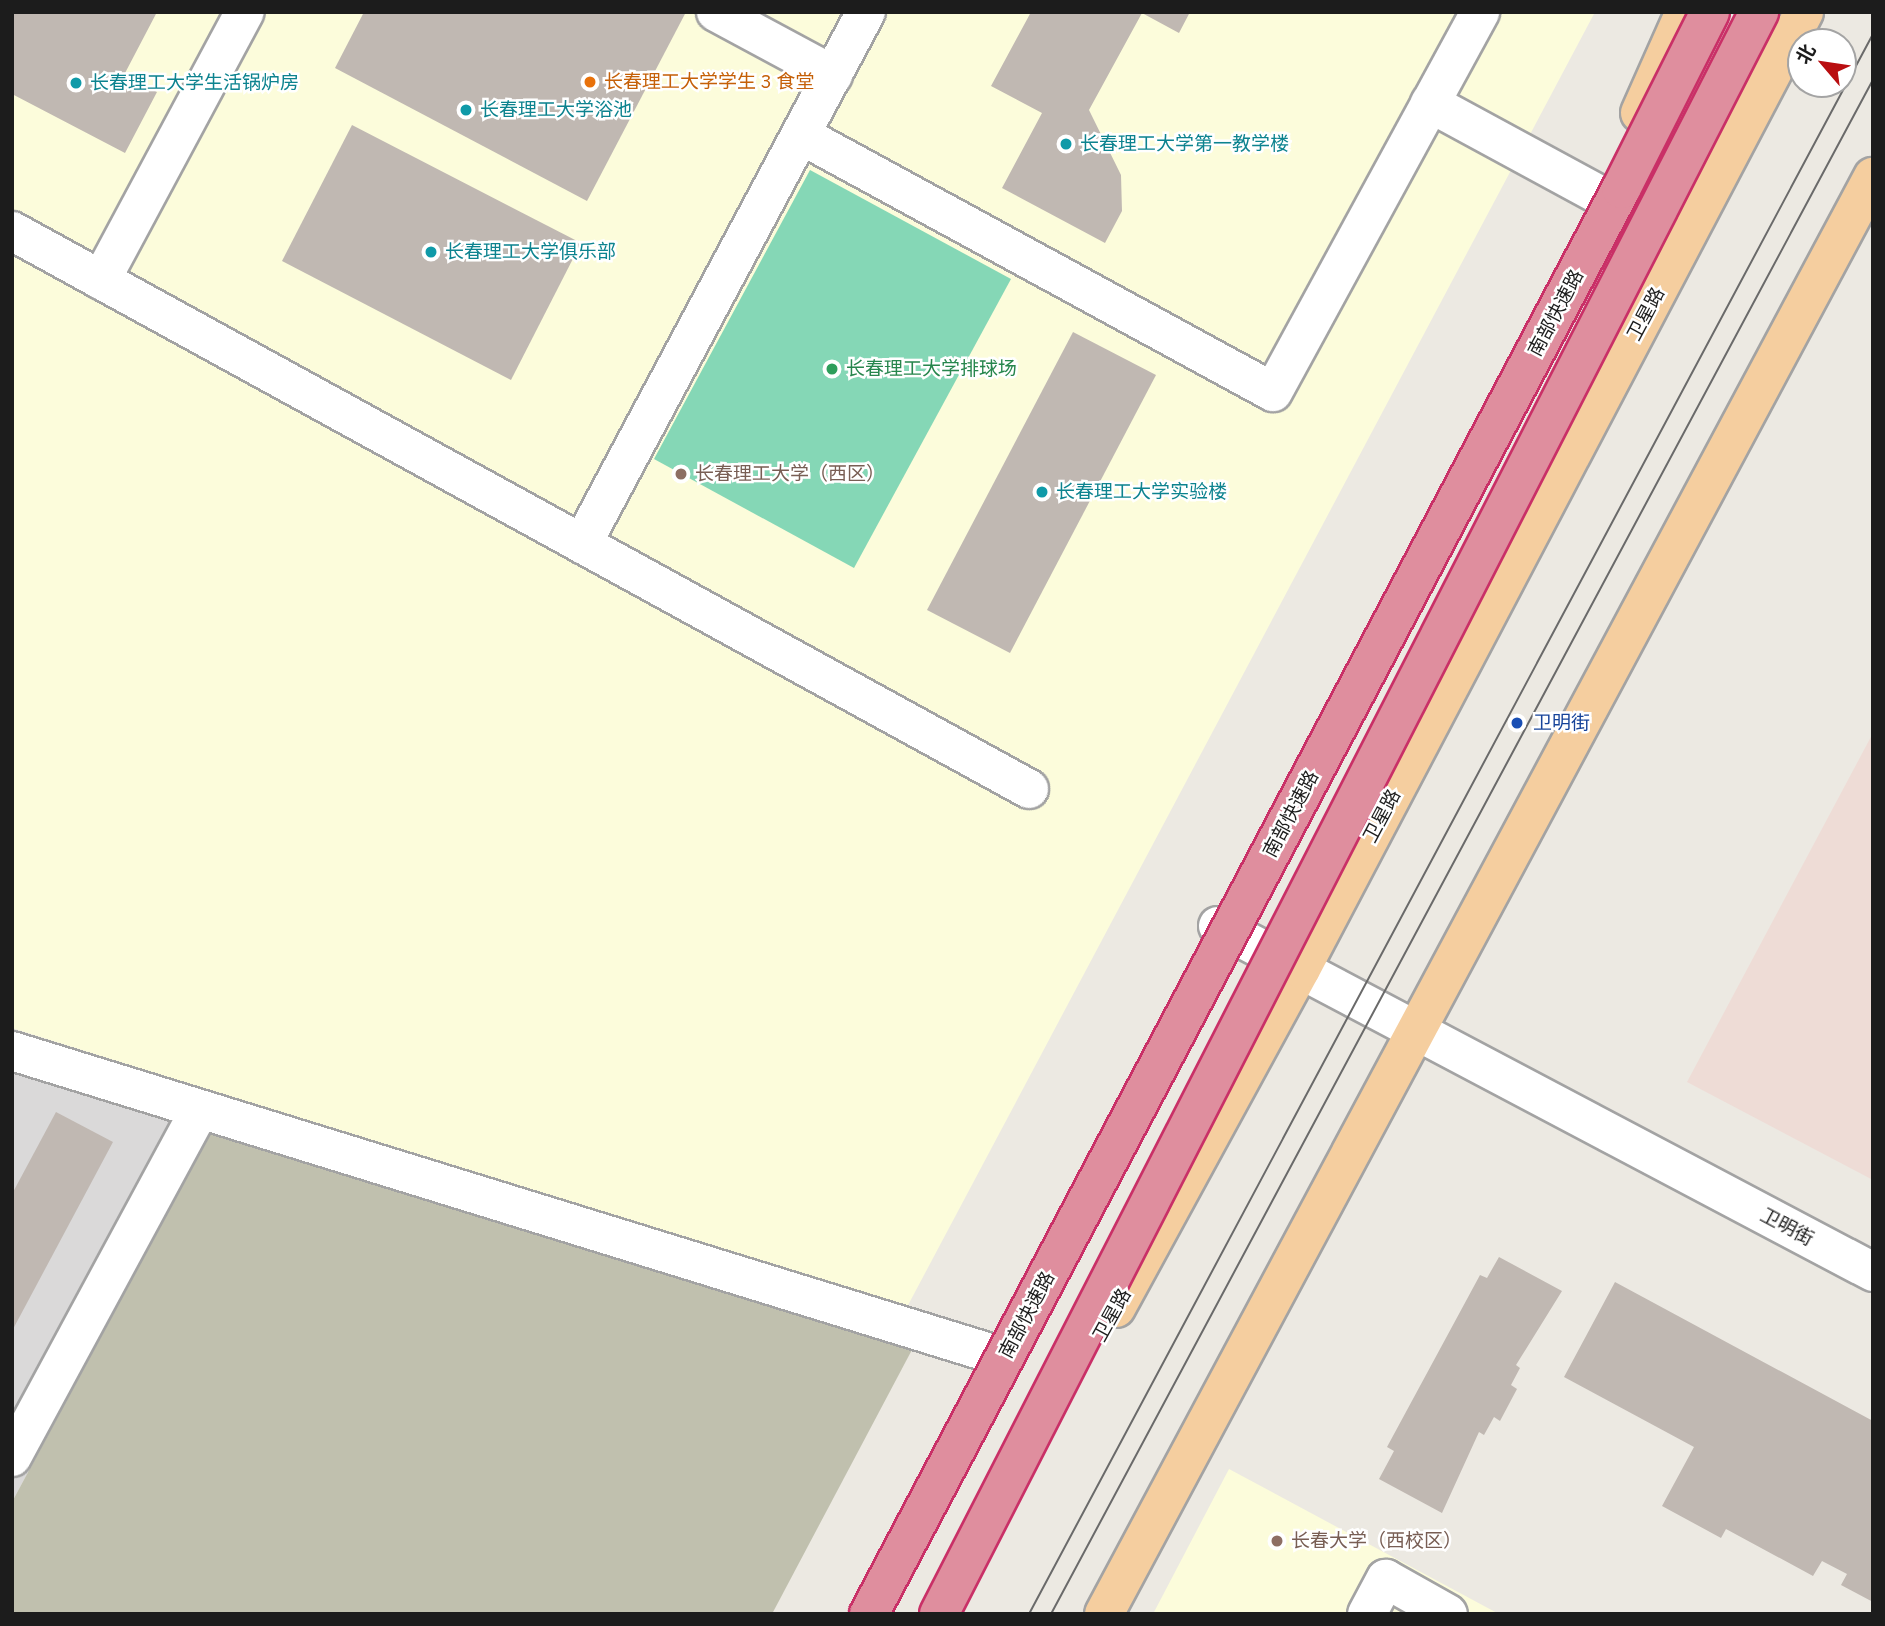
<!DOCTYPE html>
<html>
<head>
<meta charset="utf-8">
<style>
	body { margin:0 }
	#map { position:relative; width:1885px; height:1626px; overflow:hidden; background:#ece9e2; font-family:"IBM Plex Sans","Noto Sans SC",sans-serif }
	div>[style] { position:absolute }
	.residential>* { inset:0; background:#dad9d9 }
	.education>* { inset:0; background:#fcfcdb }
	.military>* { inset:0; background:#eedcd6 }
	.construction>* { inset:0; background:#c0c0ae }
	.pitch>* { inset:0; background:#85d7b6 }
	.building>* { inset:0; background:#c0b8b2 }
	.roads { filter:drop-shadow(2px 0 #a3a3a3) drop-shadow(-2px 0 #a3a3a3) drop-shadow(0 2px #a3a3a3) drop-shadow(0 -2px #a3a3a3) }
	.minor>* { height:38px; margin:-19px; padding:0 19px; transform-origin:19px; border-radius:19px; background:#fff }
	.major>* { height:38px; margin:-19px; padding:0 19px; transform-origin:19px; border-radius:19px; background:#f5ce9f }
	.tram>* { height:2px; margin:-1px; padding:0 1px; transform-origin:1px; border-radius:1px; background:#6a6a6a }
	.bridges { filter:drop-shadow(2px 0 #c93067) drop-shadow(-2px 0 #c93067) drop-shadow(0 2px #c93067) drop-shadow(0 -2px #c93067) }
	.highway-bridge>* { height:38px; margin:-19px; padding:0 19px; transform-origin:19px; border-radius:19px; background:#df8e9e }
	.dots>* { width:19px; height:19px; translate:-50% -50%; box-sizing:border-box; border:4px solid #fff; border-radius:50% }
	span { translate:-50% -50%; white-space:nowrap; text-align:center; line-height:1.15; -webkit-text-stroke:5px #fff; paint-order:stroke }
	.food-label { font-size:19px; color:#c56008 }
	.left { translate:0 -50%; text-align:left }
	.culture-label { font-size:19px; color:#0d838f }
	.street-label { font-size:19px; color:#1c1c1c }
	.leisure-label { font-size:19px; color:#27864d }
	.education-label { font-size:19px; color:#785e54 }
	.transit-label { font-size:19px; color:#164399 }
	.frame { position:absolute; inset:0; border:14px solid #1c1c1c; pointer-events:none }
	.north { position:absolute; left:1787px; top:28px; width:70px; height:70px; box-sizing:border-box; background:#fff; border:2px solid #a4a4a4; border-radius:50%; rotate:299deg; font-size:19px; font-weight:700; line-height:28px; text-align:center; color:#1c1c1c }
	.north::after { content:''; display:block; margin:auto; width:24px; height:32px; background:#b90e10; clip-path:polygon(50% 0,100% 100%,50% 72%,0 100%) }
</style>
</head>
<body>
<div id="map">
	<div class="residential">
		<i style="clip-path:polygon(12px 1071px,211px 1132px,12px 1502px)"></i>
	</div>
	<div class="education">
		<i style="clip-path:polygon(12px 12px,1595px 12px,906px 1309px,12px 1028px)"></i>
		<i style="clip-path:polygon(1229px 1469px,1499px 1614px,1153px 1614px)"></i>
	</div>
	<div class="military">
		<i style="clip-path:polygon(1873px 733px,1873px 1180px,1687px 1082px)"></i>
	</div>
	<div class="construction">
		<i style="clip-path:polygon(211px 1132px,914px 1346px,772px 1614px,12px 1614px,12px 1502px)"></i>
	</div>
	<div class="pitch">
		<i style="clip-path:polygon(810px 170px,1011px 279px,854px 568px,654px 459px)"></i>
	</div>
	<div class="building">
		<i style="clip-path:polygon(12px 12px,157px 12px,124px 75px,157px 92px,125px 153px,12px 94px)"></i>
		<i style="clip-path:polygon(364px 12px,686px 12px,587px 201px,335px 68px)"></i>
		<i style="clip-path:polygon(1031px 12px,1190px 12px,1179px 33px,1142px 13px,1089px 110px,1121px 175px,1122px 211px,1105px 243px,1002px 188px,1042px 113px,991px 86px)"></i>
		<i style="clip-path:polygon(352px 125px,581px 243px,511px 380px,282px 261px)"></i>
		<i style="clip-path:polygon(1073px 332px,1156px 375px,1010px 653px,927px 610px)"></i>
		<i style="clip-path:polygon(56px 1112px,113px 1142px,12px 1331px,12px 1194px)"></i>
		<i style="clip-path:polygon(1499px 1257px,1562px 1291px,1516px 1365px,1520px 1368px,1511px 1385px,1517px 1389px,1500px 1421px,1494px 1417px,1484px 1435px,1479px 1432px,1442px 1513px,1379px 1479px,1394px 1451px,1387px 1447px,1480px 1275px,1487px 1278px)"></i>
		<i style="clip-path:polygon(1615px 1282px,1873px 1421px,1873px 1602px,1841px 1585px,1847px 1574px,1822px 1561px,1813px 1576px,1726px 1529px,1721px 1538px,1662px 1506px,1694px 1447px,1564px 1377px)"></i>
	</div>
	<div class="roads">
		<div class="minor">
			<i style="left:716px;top:12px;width:133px;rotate:28.3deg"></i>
			<i style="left:1430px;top:103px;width:197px;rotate:28.5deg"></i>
			<i style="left:801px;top:135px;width:537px;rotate:28.57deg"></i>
			<i style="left:1273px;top:392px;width:433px;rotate:-61.4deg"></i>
			<i style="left:12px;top:231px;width:1160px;rotate:28.75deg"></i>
			<i style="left:101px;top:280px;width:304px;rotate:-61.8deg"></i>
			<i style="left:582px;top:544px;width:603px;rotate:-61.91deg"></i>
			<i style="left:1218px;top:926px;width:741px;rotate:27.84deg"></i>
			<i style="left:12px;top:1051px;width:1024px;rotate:17.16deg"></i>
			<i style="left:12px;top:1457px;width:393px;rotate:-61.6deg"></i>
			<i style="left:1367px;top:1614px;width:40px;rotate:-62deg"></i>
			<i style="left:1386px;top:1579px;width:71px;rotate:29.4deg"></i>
		</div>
		<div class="major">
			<i style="left:1640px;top:113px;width:111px;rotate:-66deg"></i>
			<i style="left:1116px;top:1308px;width:386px;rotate:-61.4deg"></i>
			<i style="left:1301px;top:969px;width:1081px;rotate:-62.27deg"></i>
			<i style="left:1104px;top:1614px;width:1630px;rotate:-61.85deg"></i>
		</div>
	</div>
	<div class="tram">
		<i style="left:1029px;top:1614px;width:1791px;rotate:-61.89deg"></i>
		<i style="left:1051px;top:1614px;width:1740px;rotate:-61.82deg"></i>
	</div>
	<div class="bridges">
		<div class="highway-bridge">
			<i style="left:869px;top:1614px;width:1611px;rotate:-62.18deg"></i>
			<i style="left:1621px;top:189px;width:198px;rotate:-63.3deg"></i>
			<i style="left:939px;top:1614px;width:1800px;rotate:-62.89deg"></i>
		</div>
	</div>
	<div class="dots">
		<i style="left:590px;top:82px;background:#e8710a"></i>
		<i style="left:76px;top:83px;background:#0f9aa8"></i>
		<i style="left:466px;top:110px;background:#0f9aa8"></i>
		<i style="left:1066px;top:144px;background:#0f9aa8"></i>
		<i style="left:431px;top:252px;background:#0f9aa8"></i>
		<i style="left:832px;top:369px;background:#2e9e5b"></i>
		<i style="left:681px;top:474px;background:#8d6e63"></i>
		<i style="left:1042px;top:492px;background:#0f9aa8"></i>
		<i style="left:1517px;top:723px;background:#1a4fb4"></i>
		<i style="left:1277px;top:1541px;background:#8d6e63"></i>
	</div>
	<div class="food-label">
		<span class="left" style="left:604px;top:82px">长春理工大学学生 3 食堂</span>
	</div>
	<div class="culture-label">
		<span class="left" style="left:90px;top:83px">长春理工大学生活锅炉房</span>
		<span class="left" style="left:480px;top:110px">长春理工大学浴池</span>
		<span class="left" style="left:1080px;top:144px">长春理工大学第一教学楼</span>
		<span class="left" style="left:445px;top:252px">长春理工大学俱乐部</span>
		<span class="left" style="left:1056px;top:492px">长春理工大学实验楼</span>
	</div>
	<div class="street-label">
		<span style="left:1556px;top:313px;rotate:-62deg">南部快速路</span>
		<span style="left:1646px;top:314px;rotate:-62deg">卫星路</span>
		<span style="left:1291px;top:814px;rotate:-62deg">南部快速路</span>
		<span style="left:1382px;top:816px;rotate:-62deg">卫星路</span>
		<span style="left:1787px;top:1227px;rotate:28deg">卫明街</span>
		<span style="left:1027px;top:1315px;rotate:-62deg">南部快速路</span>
		<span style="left:1112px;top:1315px;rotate:-61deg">卫星路</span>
	</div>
	<div class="leisure-label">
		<span class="left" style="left:846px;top:369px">长春理工大学排球场</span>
	</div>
	<div class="education-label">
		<span class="left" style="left:695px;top:474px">长春理工大学（西区）</span>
		<span class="left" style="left:1291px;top:1541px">长春大学（西校区）</span>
	</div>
	<div class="transit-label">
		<span class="left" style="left:1533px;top:723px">卫明街</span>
	</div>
	<div class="frame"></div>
	<div class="north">北</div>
</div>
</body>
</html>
